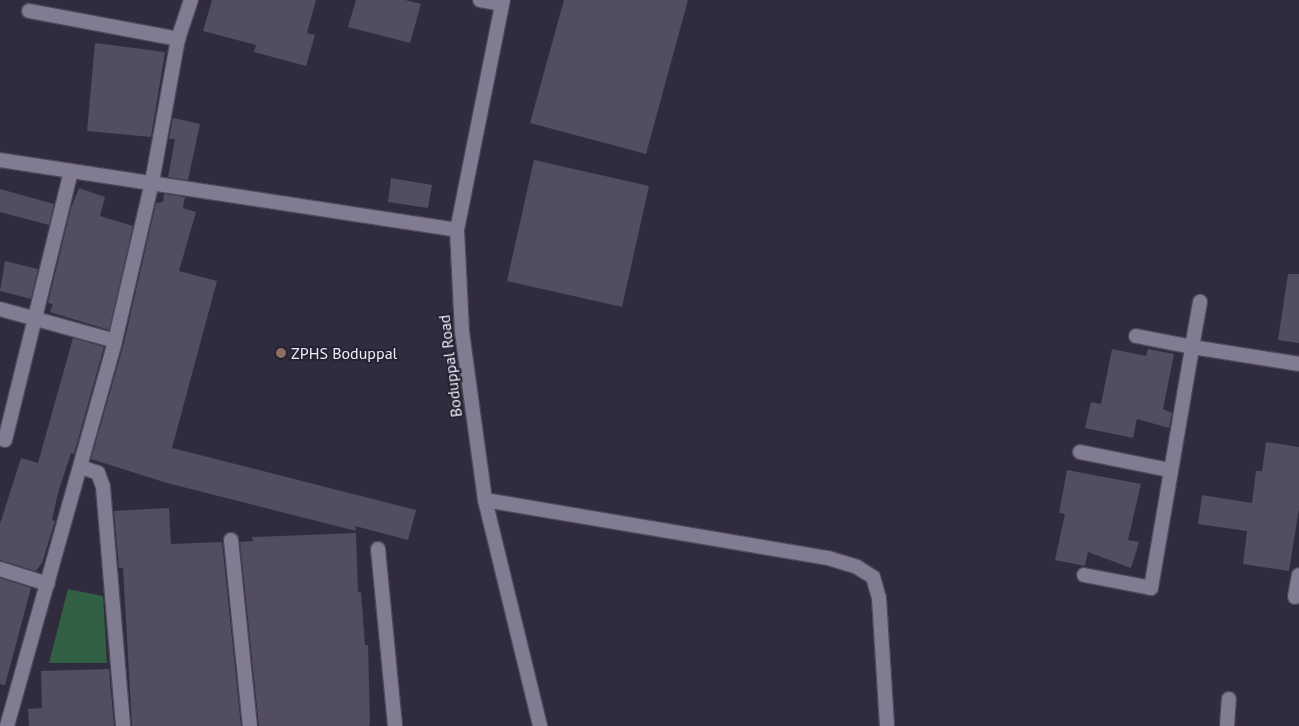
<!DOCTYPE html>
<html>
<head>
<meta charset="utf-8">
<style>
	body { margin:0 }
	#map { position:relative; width:1299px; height:726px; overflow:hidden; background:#302c3d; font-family:"PT Sans",sans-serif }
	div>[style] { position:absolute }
	.green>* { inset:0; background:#316044 }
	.building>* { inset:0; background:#524d60 }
	.roads { filter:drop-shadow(1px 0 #4d4857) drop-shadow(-1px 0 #4d4857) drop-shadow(0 1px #4d4857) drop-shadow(0 -1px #4d4857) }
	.minor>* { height:14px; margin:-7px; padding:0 7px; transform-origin:7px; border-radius:7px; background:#817c91 }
	.tertiary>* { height:14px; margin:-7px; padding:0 7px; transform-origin:7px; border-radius:7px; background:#817c91 }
	.dots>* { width:14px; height:14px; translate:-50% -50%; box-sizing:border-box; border:2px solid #272233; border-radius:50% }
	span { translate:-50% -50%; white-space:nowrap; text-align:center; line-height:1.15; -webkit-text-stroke:4px #272233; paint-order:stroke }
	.poi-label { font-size:16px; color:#f0edf9 }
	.left { translate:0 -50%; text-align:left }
	.street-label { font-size:16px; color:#f0edf9 }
</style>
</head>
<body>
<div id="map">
	<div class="green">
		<i style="clip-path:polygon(68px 589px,103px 596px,107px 663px,49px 663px)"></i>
	</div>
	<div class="building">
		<i style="clip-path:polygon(212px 0,316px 0,307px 33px,315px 35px,306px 66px,254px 52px,256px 45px,203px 31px)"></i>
		<i style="clip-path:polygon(356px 0,405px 0,421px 4px,410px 43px,348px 27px)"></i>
		<i style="clip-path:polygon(564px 0,688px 0,646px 154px,530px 123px)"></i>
		<i style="clip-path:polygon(95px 43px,165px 52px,151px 137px,87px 131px)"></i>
		<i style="clip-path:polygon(173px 118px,200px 124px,188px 180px,168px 177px,175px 139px,169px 139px)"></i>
		<i style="clip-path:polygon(534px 160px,649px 186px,622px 307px,507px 281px)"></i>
		<i style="clip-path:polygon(391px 178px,432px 185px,428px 208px,388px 202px)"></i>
		<i style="clip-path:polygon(79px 188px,105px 197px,100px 216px,133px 226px,109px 330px,50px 312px,53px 304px,48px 303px,71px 208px)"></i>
		<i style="clip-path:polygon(0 189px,54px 204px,49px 225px,0 212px)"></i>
		<i style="clip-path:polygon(164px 194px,185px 197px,183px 208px,196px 212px,179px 271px,217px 281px,172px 448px,416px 510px,408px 540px,355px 526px,356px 531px,167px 483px,91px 459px,124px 343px,156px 203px,163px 202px)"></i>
		<i style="clip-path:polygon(5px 261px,38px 269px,31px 299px,0 291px)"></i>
		<i style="clip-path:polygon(1288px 274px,1299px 274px,1299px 343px,1278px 340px)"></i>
		<i style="clip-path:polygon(73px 338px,104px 347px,74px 454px,71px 453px,58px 493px,52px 520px,55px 521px,42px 563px,36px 571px,0 560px,0 524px,21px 458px,38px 463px)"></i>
		<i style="clip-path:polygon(1112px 349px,1146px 356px,1148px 349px,1174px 354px,1163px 409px,1172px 413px,1169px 428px,1137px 419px,1133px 438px,1085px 428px,1091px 402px,1101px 404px)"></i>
		<i style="clip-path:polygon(1266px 442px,1299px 447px,1299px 509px,1289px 571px,1243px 564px,1247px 531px,1198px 524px,1202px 495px,1252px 503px,1256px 471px,1262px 471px)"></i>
		<i style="clip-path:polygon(1067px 470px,1141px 484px,1128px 540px,1139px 542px,1131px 568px,1088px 552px,1085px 566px,1055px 560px,1065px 514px,1059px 513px)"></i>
		<i style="clip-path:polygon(169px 508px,171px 544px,222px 542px,241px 726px,132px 726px,123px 568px,119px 568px,114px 511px)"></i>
		<i style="clip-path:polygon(356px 533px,358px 592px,361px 592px,365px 645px,368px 645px,370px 723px,369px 726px,259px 726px,240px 542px,253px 541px,252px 537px)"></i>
		<i style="clip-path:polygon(0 578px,31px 588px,5px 685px,0 684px)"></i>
		<i style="clip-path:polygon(109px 669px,114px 726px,29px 726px,28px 709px,42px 708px,41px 671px)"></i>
	</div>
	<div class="roads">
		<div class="minor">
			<i style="left:480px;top:0;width:22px;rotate:10deg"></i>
			<i style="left:29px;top:11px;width:152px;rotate:10.6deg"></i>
			<i style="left:457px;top:230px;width:235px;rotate:-78.7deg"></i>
			<i style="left:0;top:309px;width:119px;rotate:15.5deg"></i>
			<i style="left:1136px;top:336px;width:57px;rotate:11.1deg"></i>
			<i style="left:1192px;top:347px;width:46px;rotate:-79.9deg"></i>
			<i style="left:5px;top:440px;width:277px;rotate:-76.2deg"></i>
			<i style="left:1080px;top:452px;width:91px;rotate:11.4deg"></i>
			<i style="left:81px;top:467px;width:18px;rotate:19deg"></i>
			<i style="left:98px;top:473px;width:15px;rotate:70deg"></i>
			<i style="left:103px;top:487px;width:240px;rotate:85.2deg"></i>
			<i style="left:485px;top:500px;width:348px;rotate:9.6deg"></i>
			<i style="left:828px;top:558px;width:30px;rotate:17deg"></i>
			<i style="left:857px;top:567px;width:19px;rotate:32deg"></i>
			<i style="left:873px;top:577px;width:22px;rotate:74deg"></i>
			<i style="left:879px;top:598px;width:128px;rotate:86.4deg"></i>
			<i style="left:231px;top:540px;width:187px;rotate:84.2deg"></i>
			<i style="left:378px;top:549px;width:178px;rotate:84.5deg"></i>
			<i style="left:0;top:569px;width:50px;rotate:17.4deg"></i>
			<i style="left:1084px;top:575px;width:68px;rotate:11deg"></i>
			<i style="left:1151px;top:588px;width:244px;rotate:-80.3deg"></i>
			<i style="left:1192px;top:347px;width:108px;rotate:9deg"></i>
			<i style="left:1295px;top:597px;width:22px;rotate:-80deg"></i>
			<i style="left:7px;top:726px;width:400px;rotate:-74.3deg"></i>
			<i style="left:115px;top:341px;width:163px;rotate:-76.9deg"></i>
			<i style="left:152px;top:182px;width:145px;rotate:-79.7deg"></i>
			<i style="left:178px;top:39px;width:41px;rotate:-71.6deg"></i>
			<i style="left:1227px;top:726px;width:27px;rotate:-86deg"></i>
		</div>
		<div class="tertiary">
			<i style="left:0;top:160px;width:462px;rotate:8.7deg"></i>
			<i style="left:457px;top:230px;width:102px;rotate:87.2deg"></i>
			<i style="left:462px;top:332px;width:170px;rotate:82.2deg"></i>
			<i style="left:485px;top:500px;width:233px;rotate:76.3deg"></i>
		</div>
	</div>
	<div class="dots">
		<i style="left:281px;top:353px;background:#8d6e63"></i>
	</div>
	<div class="poi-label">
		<span class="left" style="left:291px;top:353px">ZPHS Boduppal</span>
	</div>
	<div class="street-label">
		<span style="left:450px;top:366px;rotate:-97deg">Boduppal Road</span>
	</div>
</div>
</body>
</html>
